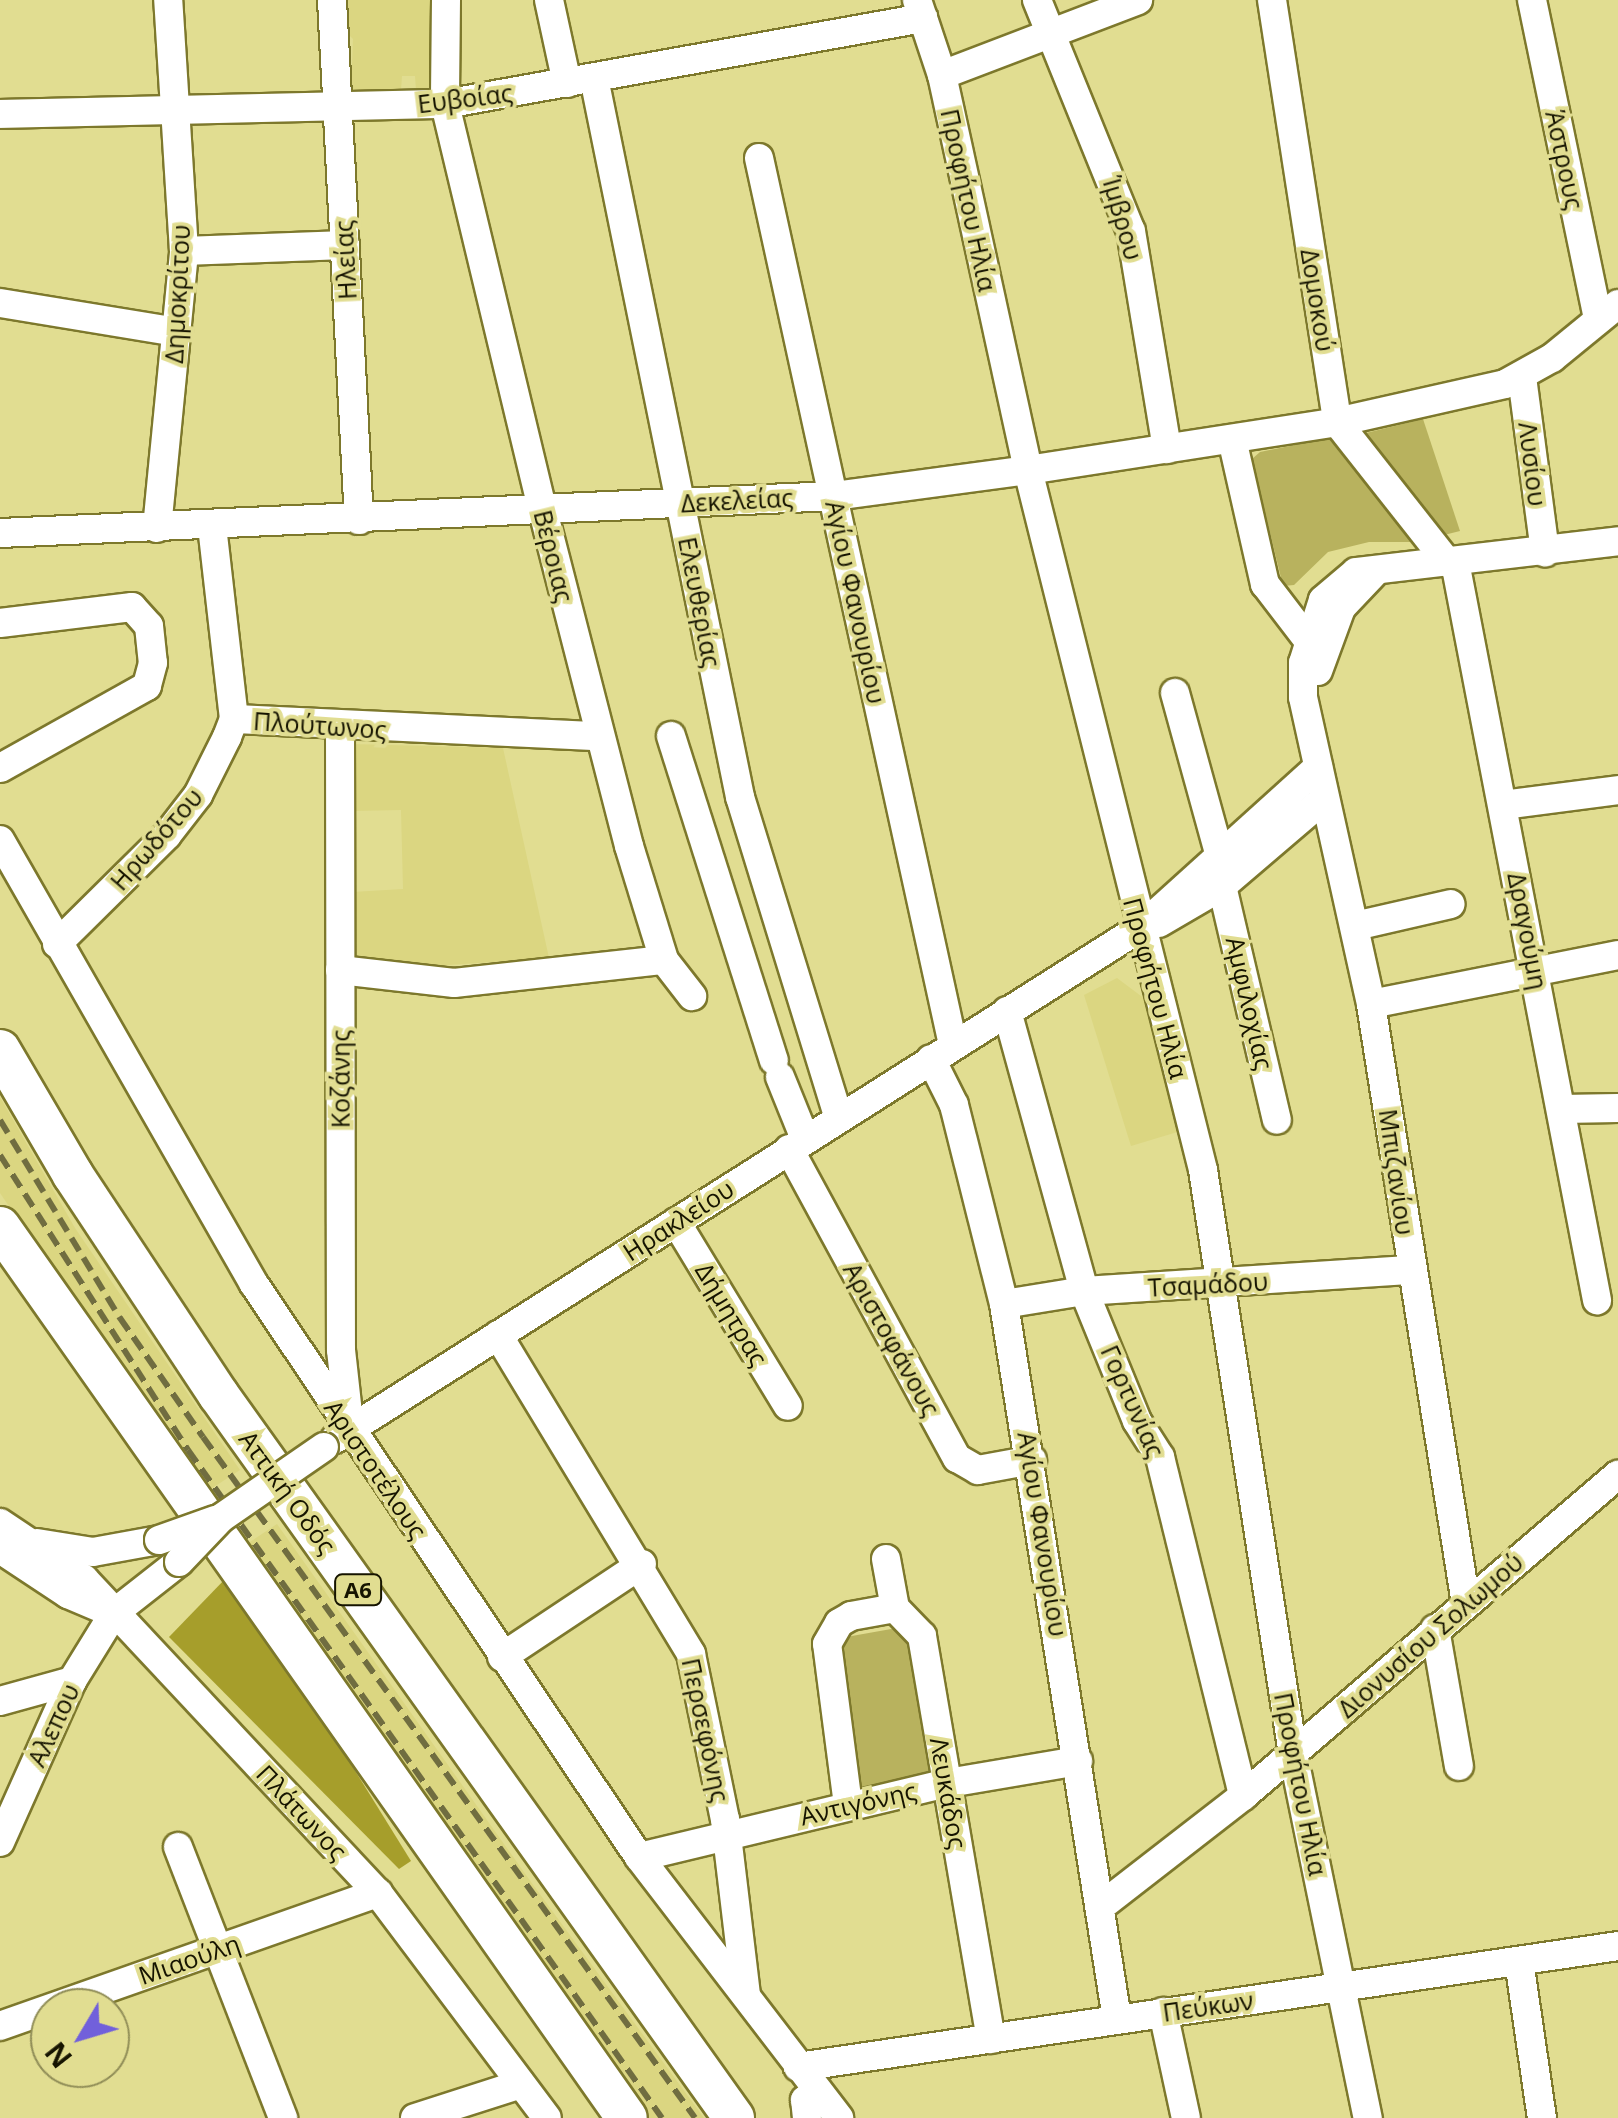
<!DOCTYPE html>
<html>
<head>
<meta charset="utf-8">
<style>
	body { margin:0 }
	#map { position:relative; width:1618px; height:2118px; overflow:hidden; background:#e1dd91; font-family:"Open Sans",sans-serif }
	div>[style] { position:absolute }
	.built>* { inset:0; background:#dbd681 }
	.green>* { inset:0; background:#b8b25e }
	.forest>* { inset:0; background:#a69e2b }
	.roads { filter:drop-shadow(2px 0 #7d782c) drop-shadow(-2px 0 #7d782c) drop-shadow(0 2px #7d782c) drop-shadow(0 -2px #7d782c) }
	.minor>* { height:28px; margin:-14px; padding:0 14px; transform-origin:14px; border-radius:14px; background:#fff }
	.highway>* { height:40px; margin:-20px; padding:0 20px; transform-origin:20px; border-radius:20px; background:#fff }
	.rail>* { height:6px; margin-top:-3px; transform-origin:0; background:repeating-linear-gradient(90deg,#706d40 0 15px,transparent 0 23px) }
	.bridges { filter:drop-shadow(2px 0 #7d782c) drop-shadow(-2px 0 #7d782c) drop-shadow(0 2px #7d782c) drop-shadow(0 -2px #7d782c) }
	.minor-bridge>* { height:28px; margin:-14px; padding:0 14px; transform-origin:14px; border-radius:14px; background:#fff }
	span { translate:-50% -50%; white-space:nowrap; text-align:center; line-height:1.15; -webkit-text-stroke:8px #e1dd91; paint-order:stroke }
	.shield-label span { padding:2px 8px; background:#e1dd91; border:2px solid; border-radius:8px; -webkit-text-stroke-width:0 }
	.shield-label { font-size:22px; color:#161400; font-weight:700 }
	.street-label { font-size:25px; color:#161400 }
	.north { position:absolute; left:30px; top:1988px; width:100px; height:100px; box-sizing:border-box; background:#e1dd91; border:2px solid #908d57; border-radius:50%; rotate:232deg; font-size:28px; font-weight:700; line-height:40px; text-align:center; color:#161400 }
	.north::after { content:''; display:block; margin:auto; width:35px; height:45px; background:#7160db; clip-path:polygon(50% 0,100% 100%,50% 72%,0 100%) }
</style>
</head>
<body>
<div id="map">
	<div class="built">
		<i style="clip-path:polygon(345px 0,432px 0,431px 89px,416px 90px,415px 76px,402px 76px,401px 90px,351px 90px,353px 39px,346px 32px)"></i>
		<i style="clip-path:polygon(351px 744px,503px 748px,549px 958px,435px 966px,352px 955px,352px 892px,403px 889px,401px 810px,352px 811px)"></i>
		<i style="clip-path:polygon(1117px 978px,1145px 999px,1184px 1130px,1131px 1146px,1084px 995px)"></i>
		<i style="clip-path:polygon(0 1097px,75px 1228px,240px 1470px,203px 1494px,0 1193px)"></i>
		<i style="clip-path:polygon(277px 1524px,531px 1882px,704px 2118px,646px 2118px,241px 1548px)"></i>
	</div>
	<div class="green">
		<i style="clip-path:polygon(1423px 419px,1460px 531px,1436px 537px,1358px 435px)"></i>
		<i style="clip-path:polygon(1334px 437px,1412px 542px,1369px 542px,1328px 552px,1294px 585px,1283px 586px,1252px 459px,1260px 452px)"></i>
		<i style="clip-path:polygon(908px 1626px,935px 1776px,861px 1789px,835px 1639px)"></i>
	</div>
	<div class="forest">
		<i style="clip-path:polygon(227px 1577px,341px 1748px,411px 1861px,399px 1869px,169px 1637px)"></i>
	</div>
	<div class="roads">
		<div class="minor">
			<i style="left:332px;top:0;width:521px;rotate:87.03deg"></i>
			<i style="left:446px;top:0;width:104px;rotate:90.6deg"></i>
			<i style="left:445px;top:104px;width:419px;rotate:76.5deg"></i>
			<i style="left:543px;top:511px;width:346px;rotate:75.6deg"></i>
			<i style="left:629px;top:846px;width:119px;rotate:72.9deg"></i>
			<i style="left:664px;top:960px;width:46px;rotate:52.1deg"></i>
			<i style="left:549px;top:0;width:85px;rotate:77.8deg"></i>
			<i style="left:917px;top:0;width:79px;rotate:71.6deg"></i>
			<i style="left:942px;top:75px;width:404px;rotate:77.7deg"></i>
			<i style="left:1028px;top:470px;width:722px;rotate:75.96deg"></i>
			<i style="left:1203px;top:1170px;width:591px;rotate:81.24deg"></i>
			<i style="left:1293px;top:1754px;width:372px;rotate:78.4deg"></i>
			<i style="left:1037px;top:0;width:249px;rotate:67.9deg"></i>
			<i style="left:1131px;top:231px;width:221px;rotate:80.6deg"></i>
			<i style="left:1272px;top:0;width:427px;rotate:81.2deg"></i>
			<i style="left:1337px;top:422px;width:179px;rotate:51.8deg"></i>
			<i style="left:1532px;top:0;width:326px;rotate:78.3deg"></i>
			<i style="left:942px;top:75px;width:210px;rotate:-20.9deg"></i>
			<i style="left:594px;top:78px;width:734px;rotate:78.52deg"></i>
			<i style="left:740px;top:797px;width:336px;rotate:72.9deg"></i>
			<i style="left:0;top:114px;width:445px;rotate:-1.3deg"></i>
			<i style="left:445px;top:104px;width:486px;rotate:-10.2deg"></i>
			<i style="left:759px;top:158px;width:908px;rotate:77.66deg"></i>
			<i style="left:184px;top:251px;width:161px;rotate:-2.1deg"></i>
			<i style="left:0;top:303px;width:180px;rotate:9.3deg"></i>
			<i style="left:1522px;top:377px;width:177px;rotate:82.5deg"></i>
			<i style="left:1232px;top:439px;width:149px;rotate:77.2deg"></i>
			<i style="left:1265px;top:584px;width:69px;rotate:52.6deg"></i>
			<i style="left:157px;top:528px;width:278px;rotate:-84.4deg"></i>
			<i style="left:184px;top:251px;width:252px;rotate:-93.6deg"></i>
			<i style="left:0;top:533px;width:835px;rotate:-2.54deg"></i>
			<i style="left:834px;top:496px;width:196px;rotate:-7.6deg"></i>
			<i style="left:1028px;top:470px;width:313px;rotate:-8.8deg"></i>
			<i style="left:1337px;top:422px;width:172px;rotate:-12.7deg"></i>
			<i style="left:1505px;top:384px;width:54px;rotate:-29deg"></i>
			<i style="left:1552px;top:358px;width:85px;rotate:-39.3deg"></i>
			<i style="left:1455px;top:562px;width:752px;rotate:79.11deg"></i>
			<i style="left:0;top:623px;width:133px;rotate:-6.9deg"></i>
			<i style="left:132px;top:607px;width:25px;rotate:48deg"></i>
			<i style="left:149px;top:626px;width:37px;rotate:84deg"></i>
			<i style="left:153px;top:663px;width:24px;rotate:105deg"></i>
			<i style="left:147px;top:686px;width:168px;rotate:150.8deg"></i>
			<i style="left:1318px;top:671px;width:67px;rotate:-69.9deg"></i>
			<i style="left:1341px;top:608px;width:50px;rotate:-46.6deg"></i>
			<i style="left:1175px;top:693px;width:169px;rotate:74.6deg"></i>
			<i style="left:234px;top:719px;width:366px;rotate:2.7deg"></i>
			<i style="left:340px;top:728px;width:622px;rotate:89.91deg"></i>
			<i style="left:341px;top:1350px;width:73px;rotate:83.7deg"></i>
			<i style="left:671px;top:736px;width:340px;rotate:72.4deg"></i>
			<i style="left:1503px;top:805px;width:116px;rotate:-7.4deg"></i>
			<i style="left:0;top:840px;width:512px;rotate:60.23deg"></i>
			<i style="left:254px;top:1284px;width:690px;rotate:56.1deg"></i>
			<i style="left:639px;top:1857px;width:329px;rotate:52.5deg"></i>
			<i style="left:1222px;top:886px;width:240px;rotate:76.8deg"></i>
			<i style="left:1159px;top:923px;width:73px;rotate:-30.4deg"></i>
			<i style="left:1222px;top:886px;width:135px;rotate:-40.5deg"></i>
			<i style="left:1355px;top:926px;width:98px;rotate:-12.9deg"></i>
			<i style="left:57px;top:944px;width:155px;rotate:-44.7deg"></i>
			<i style="left:167px;top:835px;width:51px;rotate:-52.2deg"></i>
			<i style="left:198px;top:795px;width:65px;rotate:-63.4deg"></i>
			<i style="left:227px;top:737px;width:19px;rotate:-69deg"></i>
			<i style="left:234px;top:719px;width:194px;rotate:-96.5deg"></i>
			<i style="left:340px;top:970px;width:115px;rotate:6.5deg"></i>
			<i style="left:454px;top:983px;width:211px;rotate:-6.3deg"></i>
			<i style="left:1371px;top:1004px;width:252px;rotate:-11.2deg"></i>
			<i style="left:1007px;top:1011px;width:290px;rotate:74.6deg"></i>
			<i style="left:1084px;top:1291px;width:140px;rotate:67.8deg"></i>
			<i style="left:1137px;top:1421px;width:43px;rotate:57.4deg"></i>
			<i style="left:1160px;top:1457px;width:349px;rotate:76.2deg"></i>
			<i style="left:931px;top:1059px;width:51px;rotate:63.4deg"></i>
			<i style="left:954px;top:1105px;width:205px;rotate:75.9deg"></i>
			<i style="left:1004px;top:1304px;width:724px;rotate:81.02deg"></i>
			<i style="left:780px;top:1077px;width:67px;rotate:68deg"></i>
			<i style="left:1562px;top:1109px;width:56px;rotate:-1deg"></i>
			<i style="left:789px;top:1149px;width:352px;rotate:61.5deg"></i>
			<i style="left:957px;top:1458px;width:24px;rotate:30deg"></i>
			<i style="left:978px;top:1470px;width:55px;rotate:-10.5deg"></i>
			<i style="left:676px;top:1222px;width:215px;rotate:58.7deg"></i>
			<i style="left:1004px;top:1304px;width:81px;rotate:-9.2deg"></i>
			<i style="left:1084px;top:1291px;width:329px;rotate:-3.7deg"></i>
			<i style="left:498px;top:1335px;width:373px;rotate:58.8deg"></i>
			<i style="left:691px;top:1654px;width:168px;rotate:78.4deg"></i>
			<i style="left:725px;top:1819px;width:177px;rotate:83.2deg"></i>
			<i style="left:335px;top:1439px;width:953px;rotate:-32.41deg"></i>
			<i style="left:1140px;top:928px;width:240px;rotate:-42.1deg"></i>
			<i style="left:0;top:1523px;width:101px;rotate:33.7deg"></i>
			<i style="left:84px;top:1579px;width:430px;rotate:46.9deg"></i>
			<i style="left:378px;top:1893px;width:281px;rotate:53.1deg"></i>
			<i style="left:37px;top:1543px;width:57px;rotate:9.1deg"></i>
			<i style="left:93px;top:1552px;width:67px;rotate:-10.3deg"></i>
			<i style="left:0;top:1549px;width:82px;rotate:33.5deg"></i>
			<i style="left:68px;top:1594px;width:43px;rotate:23deg"></i>
			<i style="left:886px;top:1559px;width:50px;rotate:79.6deg"></i>
			<i style="left:895px;top:1608px;width:39px;rotate:46deg"></i>
			<i style="left:922px;top:1636px;width:409px;rotate:80.3deg"></i>
			<i style="left:1466px;top:1604px;width:607px;rotate:-99deg"></i>
			<i style="left:1371px;top:1004px;width:314px;rotate:-102.5deg"></i>
			<i style="left:1303px;top:697px;width:34px;rotate:-90deg"></i>
			<i style="left:1303px;top:663px;width:66px;rotate:-72.4deg"></i>
			<i style="left:1323px;top:600px;width:43px;rotate:-40.3deg"></i>
			<i style="left:1356px;top:572px;width:264px;rotate:-6.7deg"></i>
			<i style="left:1435px;top:1629px;width:139px;rotate:80.1deg"></i>
			<i style="left:502px;top:1657px;width:168px;rotate:-33.6deg"></i>
			<i style="left:0;top:1701px;width:75px;rotate:-15.5deg"></i>
			<i style="left:848px;top:1805px;width:162px;rotate:-97.4deg"></i>
			<i style="left:827px;top:1644px;width:24px;rotate:-60deg"></i>
			<i style="left:839px;top:1623px;width:14px;rotate:-30deg"></i>
			<i style="left:851px;top:1616px;width:45px;rotate:-10.3deg"></i>
			<i style="left:0;top:1842px;width:176px;rotate:-65.9deg"></i>
			<i style="left:72px;top:1681px;width:80px;rotate:-58.3deg"></i>
			<i style="left:114px;top:1613px;width:83px;rotate:-38.1deg"></i>
			<i style="left:178px;top:1847px;width:291px;rotate:68.8deg"></i>
			<i style="left:639px;top:1857px;width:318px;rotate:-13.5deg"></i>
			<i style="left:948px;top:1783px;width:132px;rotate:-9.6deg"></i>
			<i style="left:1100px;top:1907px;width:181px;rotate:-37.8deg"></i>
			<i style="left:1243px;top:1796px;width:494px;rotate:-40.6deg"></i>
			<i style="left:1519px;top:1961px;width:159px;rotate:81.7deg"></i>
			<i style="left:1163px;top:2012px;width:108px;rotate:77.8deg"></i>
			<i style="left:0;top:2026px;width:401px;rotate:-19.4deg"></i>
			<i style="left:798px;top:2067px;width:829px;rotate:-8.39deg"></i>
			<i style="left:415px;top:2118px;width:111px;rotate:-17.8deg"></i>
			<i style="left:807px;top:2118px;width:18px;rotate:-96deg"></i>
			<i style="left:805px;top:2100px;width:15px;rotate:-37deg"></i>
		</div>
		<div class="highway">
			<i style="left:0;top:1050px;width:145px;rotate:59.7deg"></i>
			<i style="left:73px;top:1175px;width:263px;rotate:56.5deg"></i>
			<i style="left:218px;top:1394px;width:889px;rotate:54.52deg"></i>
			<i style="left:0;top:1227px;width:1089px;rotate:54.87deg"></i>
		</div>
	</div>
	<div class="rail">
		<i style="left:0;top:1120px;width:232px;rotate:58.8deg"></i>
		<i style="left:120px;top:1318px;width:145px;rotate:55.1deg"></i>
		<i style="left:203px;top:1437px;width:840px;rotate:54.15deg"></i>
		<i style="left:0;top:1155px;width:350px;rotate:57.5deg"></i>
		<i style="left:188px;top:1450px;width:819px;rotate:54.64deg"></i>
	</div>
	<div class="bridges">
		<div class="minor-bridge">
			<i style="left:159px;top:1540px;width:59px;rotate:-19.7deg"></i>
			<i style="left:179px;top:1562px;width:61px;rotate:-46.3deg"></i>
			<i style="left:221px;top:1518px;width:125px;rotate:-34.6deg"></i>
		</div>
	</div>
	<div class="shield-label">
		<span style="left:358px;top:1590px">Α6</span>
	</div>
	<div class="street-label">
		<span style="left:465px;top:98px;rotate:-7deg">Ευβοίας</span>
		<span style="left:1565px;top:160px;rotate:78deg">Άστρους</span>
		<span style="left:969px;top:200px;rotate:78deg">Προφήτου Ηλία</span>
		<span style="left:1123px;top:218px;rotate:74deg">Ίμβρου</span>
		<span style="left:345px;top:260px;rotate:-93deg">Ηλείας</span>
		<span style="left:177px;top:294px;rotate:-87deg">Δημοκρίτου</span>
		<span style="left:1318px;top:300px;rotate:81deg">Δομοκού</span>
		<span style="left:1533px;top:464px;rotate:83deg">Λυσίου</span>
		<span style="left:737px;top:500px;rotate:-3deg">Δεκελείας</span>
		<span style="left:554px;top:556px;rotate:76deg">Βέροιας</span>
		<span style="left:700px;top:602px;rotate:79deg">Ελευθερίας</span>
		<span style="left:856px;top:602px;rotate:78deg">Αγίου Φανουρίου</span>
		<span style="left:320px;top:725px;rotate:4deg">Πλούτωνος</span>
		<span style="left:156px;top:839px;rotate:-49deg">Ηρωδότου</span>
		<span style="left:1528px;top:931px;rotate:79deg">Δραγούμη</span>
		<span style="left:1156px;top:988px;rotate:75deg">Προφήτου Ηλία</span>
		<span style="left:1250px;top:1003px;rotate:77deg">Αμφιλοχίας</span>
		<span style="left:340px;top:1079px;rotate:-90deg">Κοζάνης</span>
		<span style="left:1397px;top:1172px;rotate:82deg">Μπιζανίου</span>
		<span style="left:678px;top:1220px;rotate:-33deg">Ηρακλείου</span>
		<span style="left:1208px;top:1284px;rotate:-3deg">Τσαμάδου</span>
		<span style="left:732px;top:1314px;rotate:59deg">Δήμητρας</span>
		<span style="left:892px;top:1339px;rotate:61deg">Αριστοφάνους</span>
		<span style="left:1133px;top:1401px;rotate:66deg">Γορτυνίας</span>
		<span style="left:376px;top:1469px;rotate:56deg">Αριστοτέλους</span>
		<span style="left:288px;top:1492px;rotate:54deg">Αττική Οδός</span>
		<span style="left:1043px;top:1534px;rotate:81deg">Αγίου Φανουρίου</span>
		<span style="left:1430px;top:1635px;rotate:-41deg">Διονυσίου Σολωμού</span>
		<span style="left:53px;top:1725px;rotate:-65deg">Αλεπου</span>
		<span style="left:706px;top:1730px;rotate:78deg">Περσεφόνης</span>
		<span style="left:1301px;top:1784px;rotate:79deg">Προφήτου Ηλία</span>
		<span style="left:949px;top:1793px;rotate:80deg">Λευκάδος</span>
		<span style="left:858px;top:1803px;rotate:-13deg">Αντιγόνης</span>
		<span style="left:302px;top:1812px;rotate:47deg">Πλάτωνος</span>
		<span style="left:189px;top:1959px;rotate:-19deg">Μιαούλη</span>
		<span style="left:1208px;top:2006px;rotate:-8deg">Πεύκων</span>
	</div>
	<div class="north">N</div>
</div>
</body>
</html>
